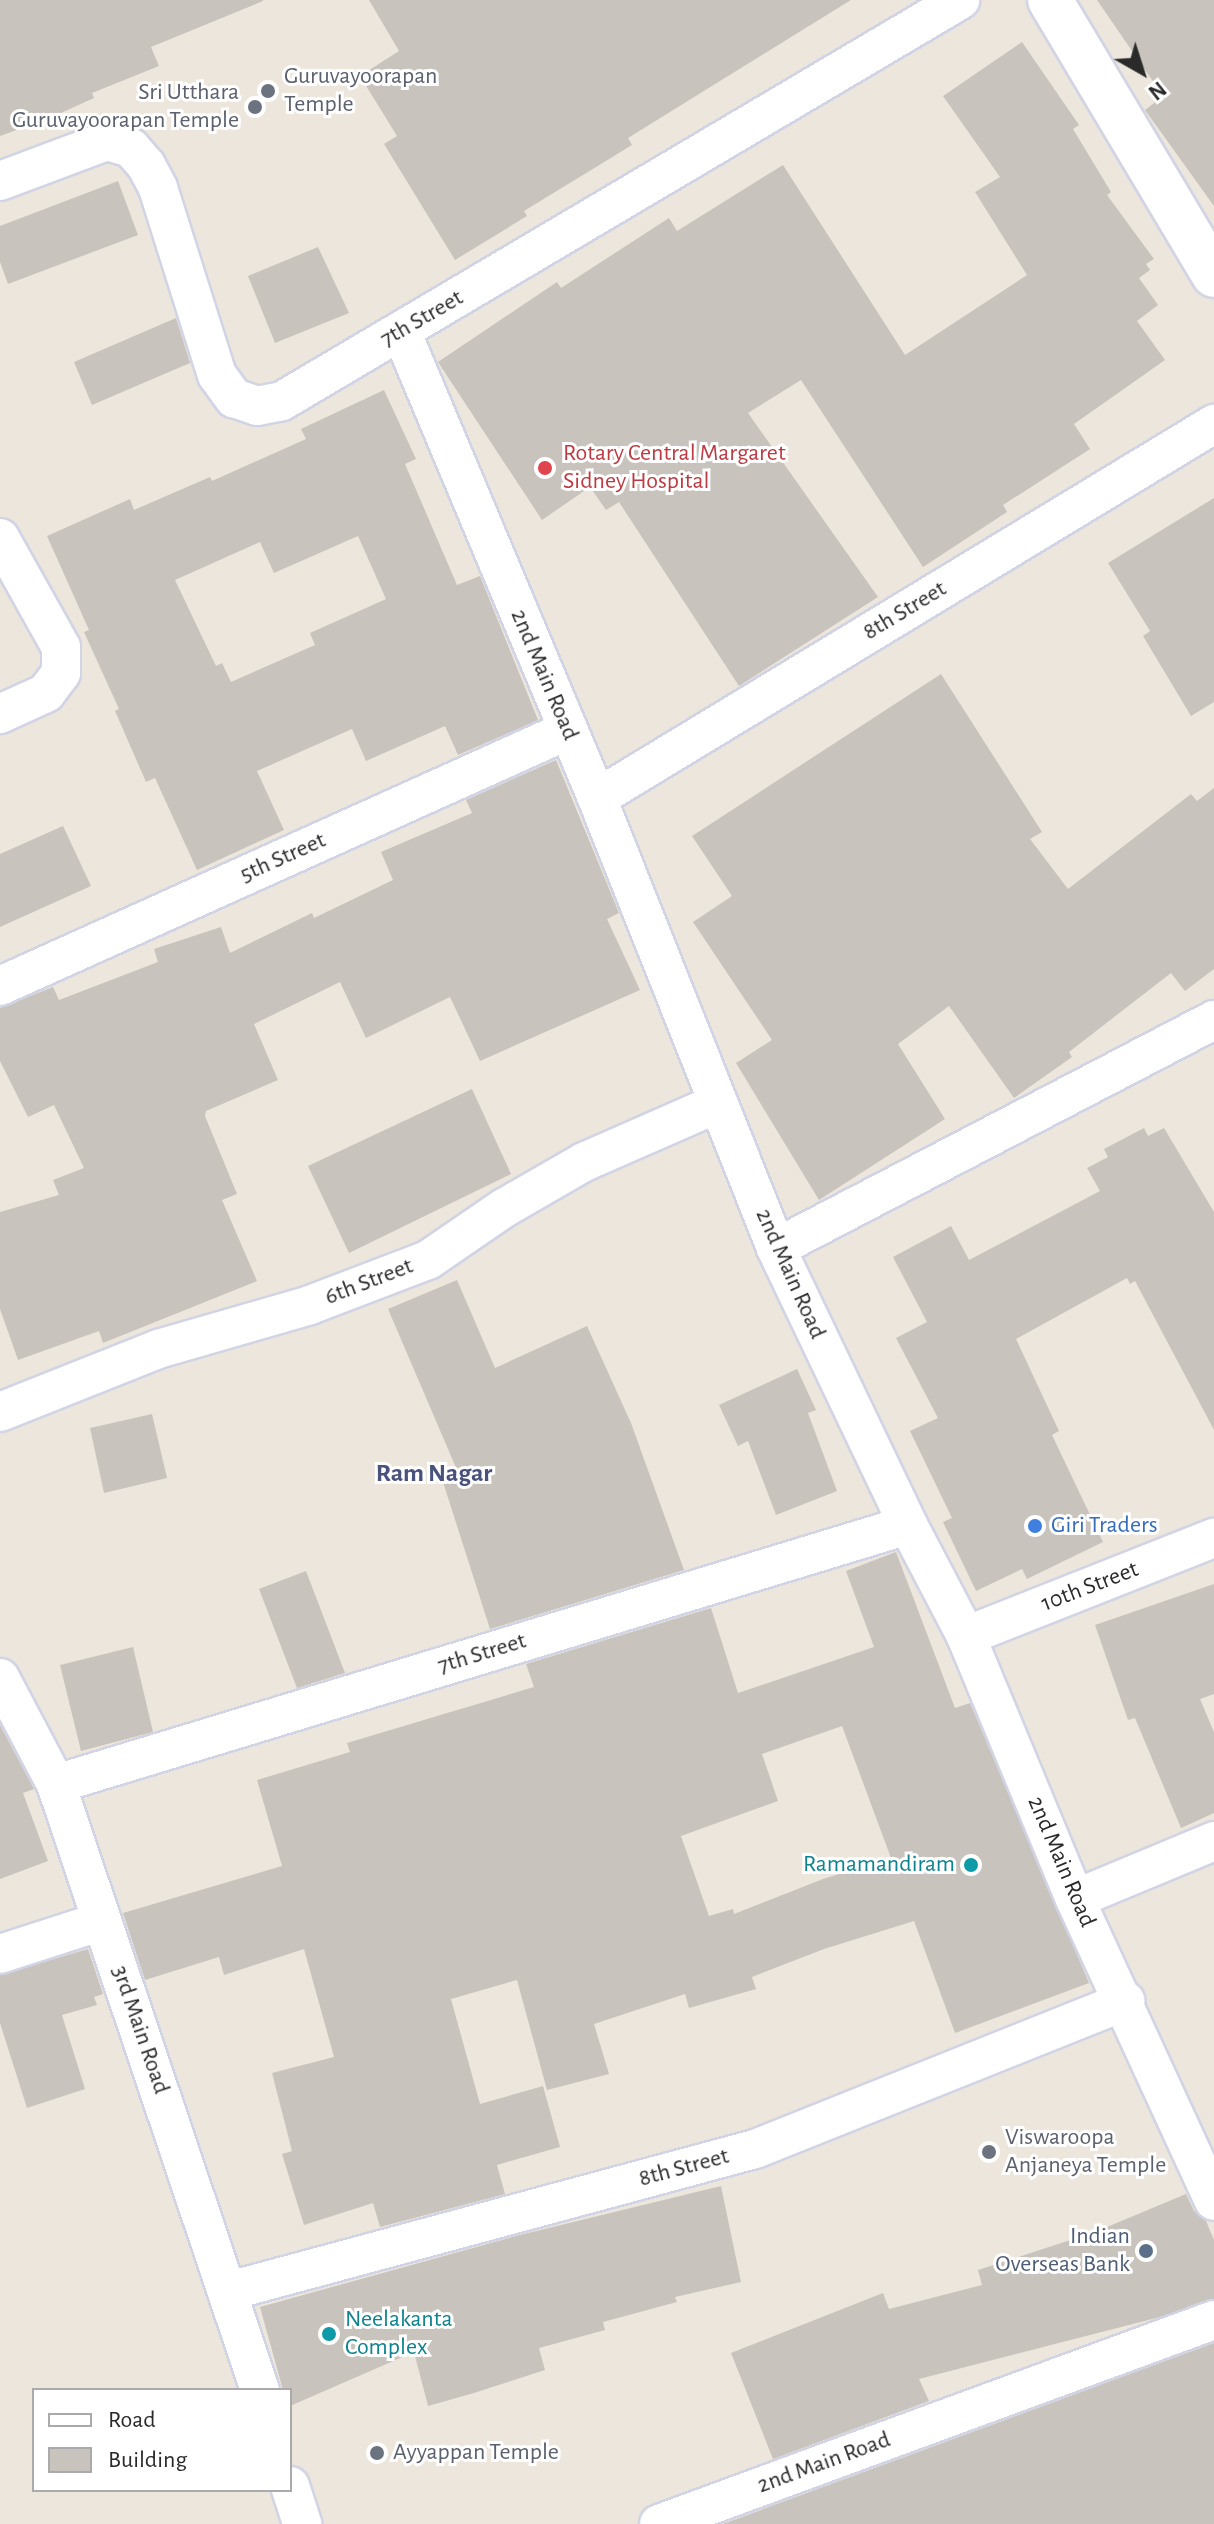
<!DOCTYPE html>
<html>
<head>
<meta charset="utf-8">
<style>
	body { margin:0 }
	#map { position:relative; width:1214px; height:2524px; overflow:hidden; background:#ede6dc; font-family:"Alegreya Sans",sans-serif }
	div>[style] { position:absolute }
	.building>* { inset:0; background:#c8c3bc }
	.roads { filter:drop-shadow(2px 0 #d1d4e4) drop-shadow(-2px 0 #d1d4e4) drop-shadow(0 2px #d1d4e4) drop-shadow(0 -2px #d1d4e4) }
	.minor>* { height:38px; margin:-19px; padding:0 19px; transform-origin:19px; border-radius:19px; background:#fff }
	.tertiary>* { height:44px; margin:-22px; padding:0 22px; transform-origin:22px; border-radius:22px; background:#fff }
	.dots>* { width:22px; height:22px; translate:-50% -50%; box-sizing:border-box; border:4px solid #fff; border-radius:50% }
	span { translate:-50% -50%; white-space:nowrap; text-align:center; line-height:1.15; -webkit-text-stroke:6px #fff; paint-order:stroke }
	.worship-label { font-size:24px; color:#5b616d }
	.left { translate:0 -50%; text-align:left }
	.right { translate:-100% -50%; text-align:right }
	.street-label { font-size:24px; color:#2a2a2a }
	.health-label { font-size:24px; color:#be3a42 }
	.shop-label { font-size:24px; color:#366cbe }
	.culture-label { font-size:24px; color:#0d838f }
	.service-label { font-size:24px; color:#4e5e75 }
	.neighbourhood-label { font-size:26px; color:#49517d; font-weight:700 }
	.legend { position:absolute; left:32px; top:2388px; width:260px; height:104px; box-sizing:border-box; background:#fff; border:2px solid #aaa; margin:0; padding:10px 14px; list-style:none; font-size:24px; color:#2a2a2a }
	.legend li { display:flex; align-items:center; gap:16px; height:40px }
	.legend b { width:40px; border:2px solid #aaa }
	.north { position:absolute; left:1102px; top:32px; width:80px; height:80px; -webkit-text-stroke:6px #fff; paint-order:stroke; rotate:141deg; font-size:22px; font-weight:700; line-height:32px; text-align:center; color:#2a2a2a }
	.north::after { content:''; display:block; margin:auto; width:28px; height:36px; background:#2a2a2a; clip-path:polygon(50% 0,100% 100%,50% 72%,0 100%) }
</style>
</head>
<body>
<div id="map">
	<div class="building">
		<i style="clip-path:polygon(0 0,263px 0,263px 1px,151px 47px,159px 66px,92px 93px,94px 98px,52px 117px,0 136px)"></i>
		<i style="clip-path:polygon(369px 0,851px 0,628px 138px,632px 145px,524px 211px,527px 216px,455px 260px,384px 144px,397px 136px,360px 76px,399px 51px)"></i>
		<i style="clip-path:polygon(1097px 0,1214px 0,1214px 206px,1145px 110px,1163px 96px)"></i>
		<i style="clip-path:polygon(1022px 42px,1079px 125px,1073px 129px,1111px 192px,1107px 195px,1154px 259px,1146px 264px,1150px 270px,1139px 278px,1158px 305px,1137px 321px,1165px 360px,1074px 424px,1090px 449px,1003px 505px,1007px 512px,923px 567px,801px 380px,748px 413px,878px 597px,739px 686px,619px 502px,606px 510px,590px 487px,542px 520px,438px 362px,557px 282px,561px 288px,669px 218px,677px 231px,783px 165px,905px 355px,1027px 275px,975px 192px,1000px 177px,943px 96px)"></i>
		<i style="clip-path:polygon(118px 181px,138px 235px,8px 284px,0 262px,0 226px)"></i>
		<i style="clip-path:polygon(318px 247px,349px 313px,275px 343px,248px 276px)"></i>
		<i style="clip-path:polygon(176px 318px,190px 363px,92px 405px,74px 362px)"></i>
		<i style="clip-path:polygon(evenodd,384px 390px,416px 459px,405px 464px,457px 585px,480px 576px,538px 720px,458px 755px,445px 726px,366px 761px,352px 729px,257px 771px,284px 830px,197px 870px,155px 778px,146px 782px,115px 711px,119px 709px,84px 632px,89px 630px,47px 536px,130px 499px,134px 510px,210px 477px,212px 481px,306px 439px,301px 429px,384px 390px,358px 536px,386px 599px,310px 633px,315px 645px,231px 682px,222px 663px,216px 666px,175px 580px,260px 542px,274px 573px,358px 536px)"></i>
		<i style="clip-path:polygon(1214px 498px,1214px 702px,1191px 716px,1143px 636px,1150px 631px,1108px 563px)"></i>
		<i style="clip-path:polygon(941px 674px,1042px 832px,1030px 839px,1068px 889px,1191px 794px,1197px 801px,1214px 788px,1214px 969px,1185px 991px,1171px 973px,1069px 1052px,1072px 1057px,1014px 1098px,949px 1006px,898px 1044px,945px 1119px,819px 1200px,736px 1063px,772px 1040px,693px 922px,732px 896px,692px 836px)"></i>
		<i style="clip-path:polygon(556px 760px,619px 913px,607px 919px,640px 990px,480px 1061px,450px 997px,366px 1038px,340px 982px,254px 1024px,278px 1080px,206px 1111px,205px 1116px,237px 1194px,222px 1200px,257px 1281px,103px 1343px,99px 1331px,18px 1360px,0 1309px,0 1212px,59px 1195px,53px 1180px,84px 1168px,54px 1105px,28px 1117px,0 1061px,0 1008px,53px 987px,59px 1000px,158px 962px,154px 949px,221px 927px,230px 953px,312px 913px,314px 918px,393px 880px,381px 852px,472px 813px,466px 800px)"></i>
		<i style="clip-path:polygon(63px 826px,91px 886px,0 927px,0 854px)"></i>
		<i style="clip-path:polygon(472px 1089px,511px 1174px,349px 1253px,308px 1166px)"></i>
		<i style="clip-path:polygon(1144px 1128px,1148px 1136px,1164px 1128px,1214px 1212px,1214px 1430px,1135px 1281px,1130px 1284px,1127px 1278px,1016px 1339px,1059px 1431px,1052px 1435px,1103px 1542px,1027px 1579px,1022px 1569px,976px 1591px,943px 1522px,952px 1518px,910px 1431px,938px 1418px,896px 1338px,927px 1322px,893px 1257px,951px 1226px,969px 1260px,1100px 1191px,1087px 1168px,1108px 1157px,1104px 1149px)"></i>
		<i style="clip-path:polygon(457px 1280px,495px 1368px,587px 1326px,631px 1423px,684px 1570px,490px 1629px,443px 1482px,460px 1477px,388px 1309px)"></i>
		<i style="clip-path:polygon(797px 1369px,816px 1410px,808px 1413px,837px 1491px,776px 1515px,748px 1441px,738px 1446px,719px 1405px)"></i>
		<i style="clip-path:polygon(152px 1414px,167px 1478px,104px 1493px,90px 1428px)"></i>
		<i style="clip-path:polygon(evenodd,896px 1552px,955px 1708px,970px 1703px,1089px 1983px,955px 2033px,914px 1921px,824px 1949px,752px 1977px,756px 1989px,689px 2008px,685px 1994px,594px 2024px,609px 2074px,547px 2090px,517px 1980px,451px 1999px,480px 2104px,543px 2086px,560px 2147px,497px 2165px,505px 2194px,380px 2227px,373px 2203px,304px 2225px,282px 2154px,292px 2151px,272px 2073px,334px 2057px,304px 1949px,224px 1975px,219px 1957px,145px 1980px,123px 1913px,282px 1866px,257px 1780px,350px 1752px,347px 1743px,534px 1687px,526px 1664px,711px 1608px,738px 1693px,874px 1647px,846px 1571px,896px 1552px,842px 1726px,891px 1858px,823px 1879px,734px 1914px,733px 1909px,709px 1916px,681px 1836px,778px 1801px,762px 1754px,842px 1726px)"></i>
		<i style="clip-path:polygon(306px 1571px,345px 1673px,297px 1688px,259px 1589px)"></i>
		<i style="clip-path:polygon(1214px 1584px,1214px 1694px,1200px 1699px,1214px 1732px,1214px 1813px,1181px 1828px,1135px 1718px,1128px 1720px,1095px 1625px)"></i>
		<i style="clip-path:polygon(133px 1647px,153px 1732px,81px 1751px,60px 1665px)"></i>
		<i style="clip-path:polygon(0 1725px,34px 1789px,23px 1793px,48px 1861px,0 1879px)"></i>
		<i style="clip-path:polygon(88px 1949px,103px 1994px,94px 1997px,97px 2005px,62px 2015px,85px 2089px,27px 2108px,0 2023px,0 1975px)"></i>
		<i style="clip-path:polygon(721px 2186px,741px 2282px,675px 2297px,677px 2302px,603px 2322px,605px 2330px,539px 2348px,545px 2370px,474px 2393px,428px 2406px,414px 2352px,290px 2406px,290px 2390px,283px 2390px,260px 2307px,516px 2236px)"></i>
		<i style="clip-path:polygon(1186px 2194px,1194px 2211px,1206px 2221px,1214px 2240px,1214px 2299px,1160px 2317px,919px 2379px,929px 2401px,773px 2459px,731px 2353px,883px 2293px,889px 2309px,982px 2285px,978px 2270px,1095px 2232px)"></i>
		<i style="clip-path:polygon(1214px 2343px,1214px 2524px,723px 2524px)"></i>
	</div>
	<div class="roads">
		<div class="minor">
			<i style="left:0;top:181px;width:114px;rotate:-20.5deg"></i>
			<i style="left:107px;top:141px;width:25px;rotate:16deg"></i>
			<i style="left:131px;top:148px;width:23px;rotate:49deg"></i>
			<i style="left:146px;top:165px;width:26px;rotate:62deg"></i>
			<i style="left:158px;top:188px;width:196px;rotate:72.5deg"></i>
			<i style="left:217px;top:375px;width:29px;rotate:54deg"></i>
			<i style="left:234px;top:398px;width:24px;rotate:19deg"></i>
			<i style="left:257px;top:406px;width:25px;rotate:-11deg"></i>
			<i style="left:282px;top:401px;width:788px;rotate:-30.6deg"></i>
			<i style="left:401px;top:331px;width:506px;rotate:67.23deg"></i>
			<i style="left:597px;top:798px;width:484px;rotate:68.3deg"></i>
			<i style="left:776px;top:1248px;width:307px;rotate:64.5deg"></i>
			<i style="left:908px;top:1525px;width:125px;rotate:62.4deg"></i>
			<i style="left:966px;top:1636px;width:285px;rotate:67.5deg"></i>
			<i style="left:1075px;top:1899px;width:332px;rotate:65.3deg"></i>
			<i style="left:0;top:538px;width:125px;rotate:60.8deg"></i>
			<i style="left:61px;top:647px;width:26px;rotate:90deg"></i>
			<i style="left:61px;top:673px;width:25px;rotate:127deg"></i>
			<i style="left:46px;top:693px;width:51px;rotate:155.5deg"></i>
			<i style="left:597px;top:798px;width:722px;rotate:-31.22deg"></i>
			<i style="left:0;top:986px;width:621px;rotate:-24.25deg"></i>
			<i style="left:776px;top:1248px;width:494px;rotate:-27.5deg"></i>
			<i style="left:0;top:1412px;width:170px;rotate:-21.7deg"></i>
			<i style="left:158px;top:1349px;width:158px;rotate:-16.1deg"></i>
			<i style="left:310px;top:1305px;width:126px;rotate:-20.9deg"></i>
			<i style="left:428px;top:1260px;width:92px;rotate:-34.4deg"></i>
			<i style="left:504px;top:1208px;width:92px;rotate:-29.9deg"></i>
			<i style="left:584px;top:1162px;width:144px;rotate:-23.7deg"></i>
			<i style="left:966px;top:1636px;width:267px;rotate:-21.6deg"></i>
			<i style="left:0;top:1678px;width:120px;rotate:62.2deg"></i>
			<i style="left:56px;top:1784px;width:639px;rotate:71.4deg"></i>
			<i style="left:56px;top:1784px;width:890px;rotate:-16.91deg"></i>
			<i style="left:1075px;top:1899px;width:151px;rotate:-22.6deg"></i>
			<i style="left:0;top:1954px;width:107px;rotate:-17.9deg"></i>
			<i style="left:229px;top:2291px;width:545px;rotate:-15.11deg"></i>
			<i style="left:755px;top:2149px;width:399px;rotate:-21.8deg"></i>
			<i style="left:290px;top:2486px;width:40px;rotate:72deg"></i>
			<i style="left:659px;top:2524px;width:591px;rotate:-20.18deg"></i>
		</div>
		<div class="tertiary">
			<i style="left:1050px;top:0;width:320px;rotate:59.2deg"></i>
		</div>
	</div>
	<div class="dots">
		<i style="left:268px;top:91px;background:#6b7280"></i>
		<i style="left:255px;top:107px;background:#6b7280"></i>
		<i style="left:545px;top:468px;background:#e0444e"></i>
		<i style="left:1035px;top:1526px;background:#3f7fe0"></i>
		<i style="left:971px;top:1865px;background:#0f9aa8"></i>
		<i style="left:989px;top:2152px;background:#6b7280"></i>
		<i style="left:1146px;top:2251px;background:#5c6f8a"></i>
		<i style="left:329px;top:2334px;background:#0f9aa8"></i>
		<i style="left:377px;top:2453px;background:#6b7280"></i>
	</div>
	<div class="worship-label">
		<span class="left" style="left:284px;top:91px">Guruvayoorapan<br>Temple</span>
		<span class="right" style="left:239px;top:107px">Sri Utthara<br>Guruvayoorapan Temple</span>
		<span class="left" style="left:1005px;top:2152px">Viswaroopa<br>Anjaneya Temple</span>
		<span class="left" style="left:393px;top:2453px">Ayyappan Temple</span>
	</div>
	<div class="street-label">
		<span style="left:422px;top:319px;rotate:-30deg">7th Street</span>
		<span style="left:905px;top:611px;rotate:-31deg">8th Street</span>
		<span style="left:544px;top:675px;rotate:67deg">2nd Main Road</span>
		<span style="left:283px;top:858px;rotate:-24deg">5th Street</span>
		<span style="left:790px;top:1274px;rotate:66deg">2nd Main Road</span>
		<span style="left:369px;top:1282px;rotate:-21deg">6th Street</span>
		<span style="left:1090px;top:1587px;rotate:-21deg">10th Street</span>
		<span style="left:482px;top:1654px;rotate:-17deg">7th Street</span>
		<span style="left:1061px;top:1862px;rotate:67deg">2nd Main Road</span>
		<span style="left:140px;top:2030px;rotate:71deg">3rd Main Road</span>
		<span style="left:684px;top:2168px;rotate:-15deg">8th Street</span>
		<span style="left:824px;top:2463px;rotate:-20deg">2nd Main Road</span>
	</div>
	<div class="health-label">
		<span class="left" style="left:563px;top:468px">Rotary Central Margaret<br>Sidney Hospital</span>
	</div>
	<div class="shop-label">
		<span class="left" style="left:1051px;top:1526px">Giri Traders</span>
	</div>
	<div class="culture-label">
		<span class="right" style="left:955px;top:1865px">Ramamandiram</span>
		<span class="left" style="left:345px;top:2334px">Neelakanta<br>Complex</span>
	</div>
	<div class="service-label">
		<span class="right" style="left:1130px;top:2251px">Indian<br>Overseas Bank</span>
	</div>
	<div class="neighbourhood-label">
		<span style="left:434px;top:1474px">Ram Nagar</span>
	</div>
	<ul class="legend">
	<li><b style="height:10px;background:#fff"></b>Road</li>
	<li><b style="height:22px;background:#c8c3bc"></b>Building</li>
	</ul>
	<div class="north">N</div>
</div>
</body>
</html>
